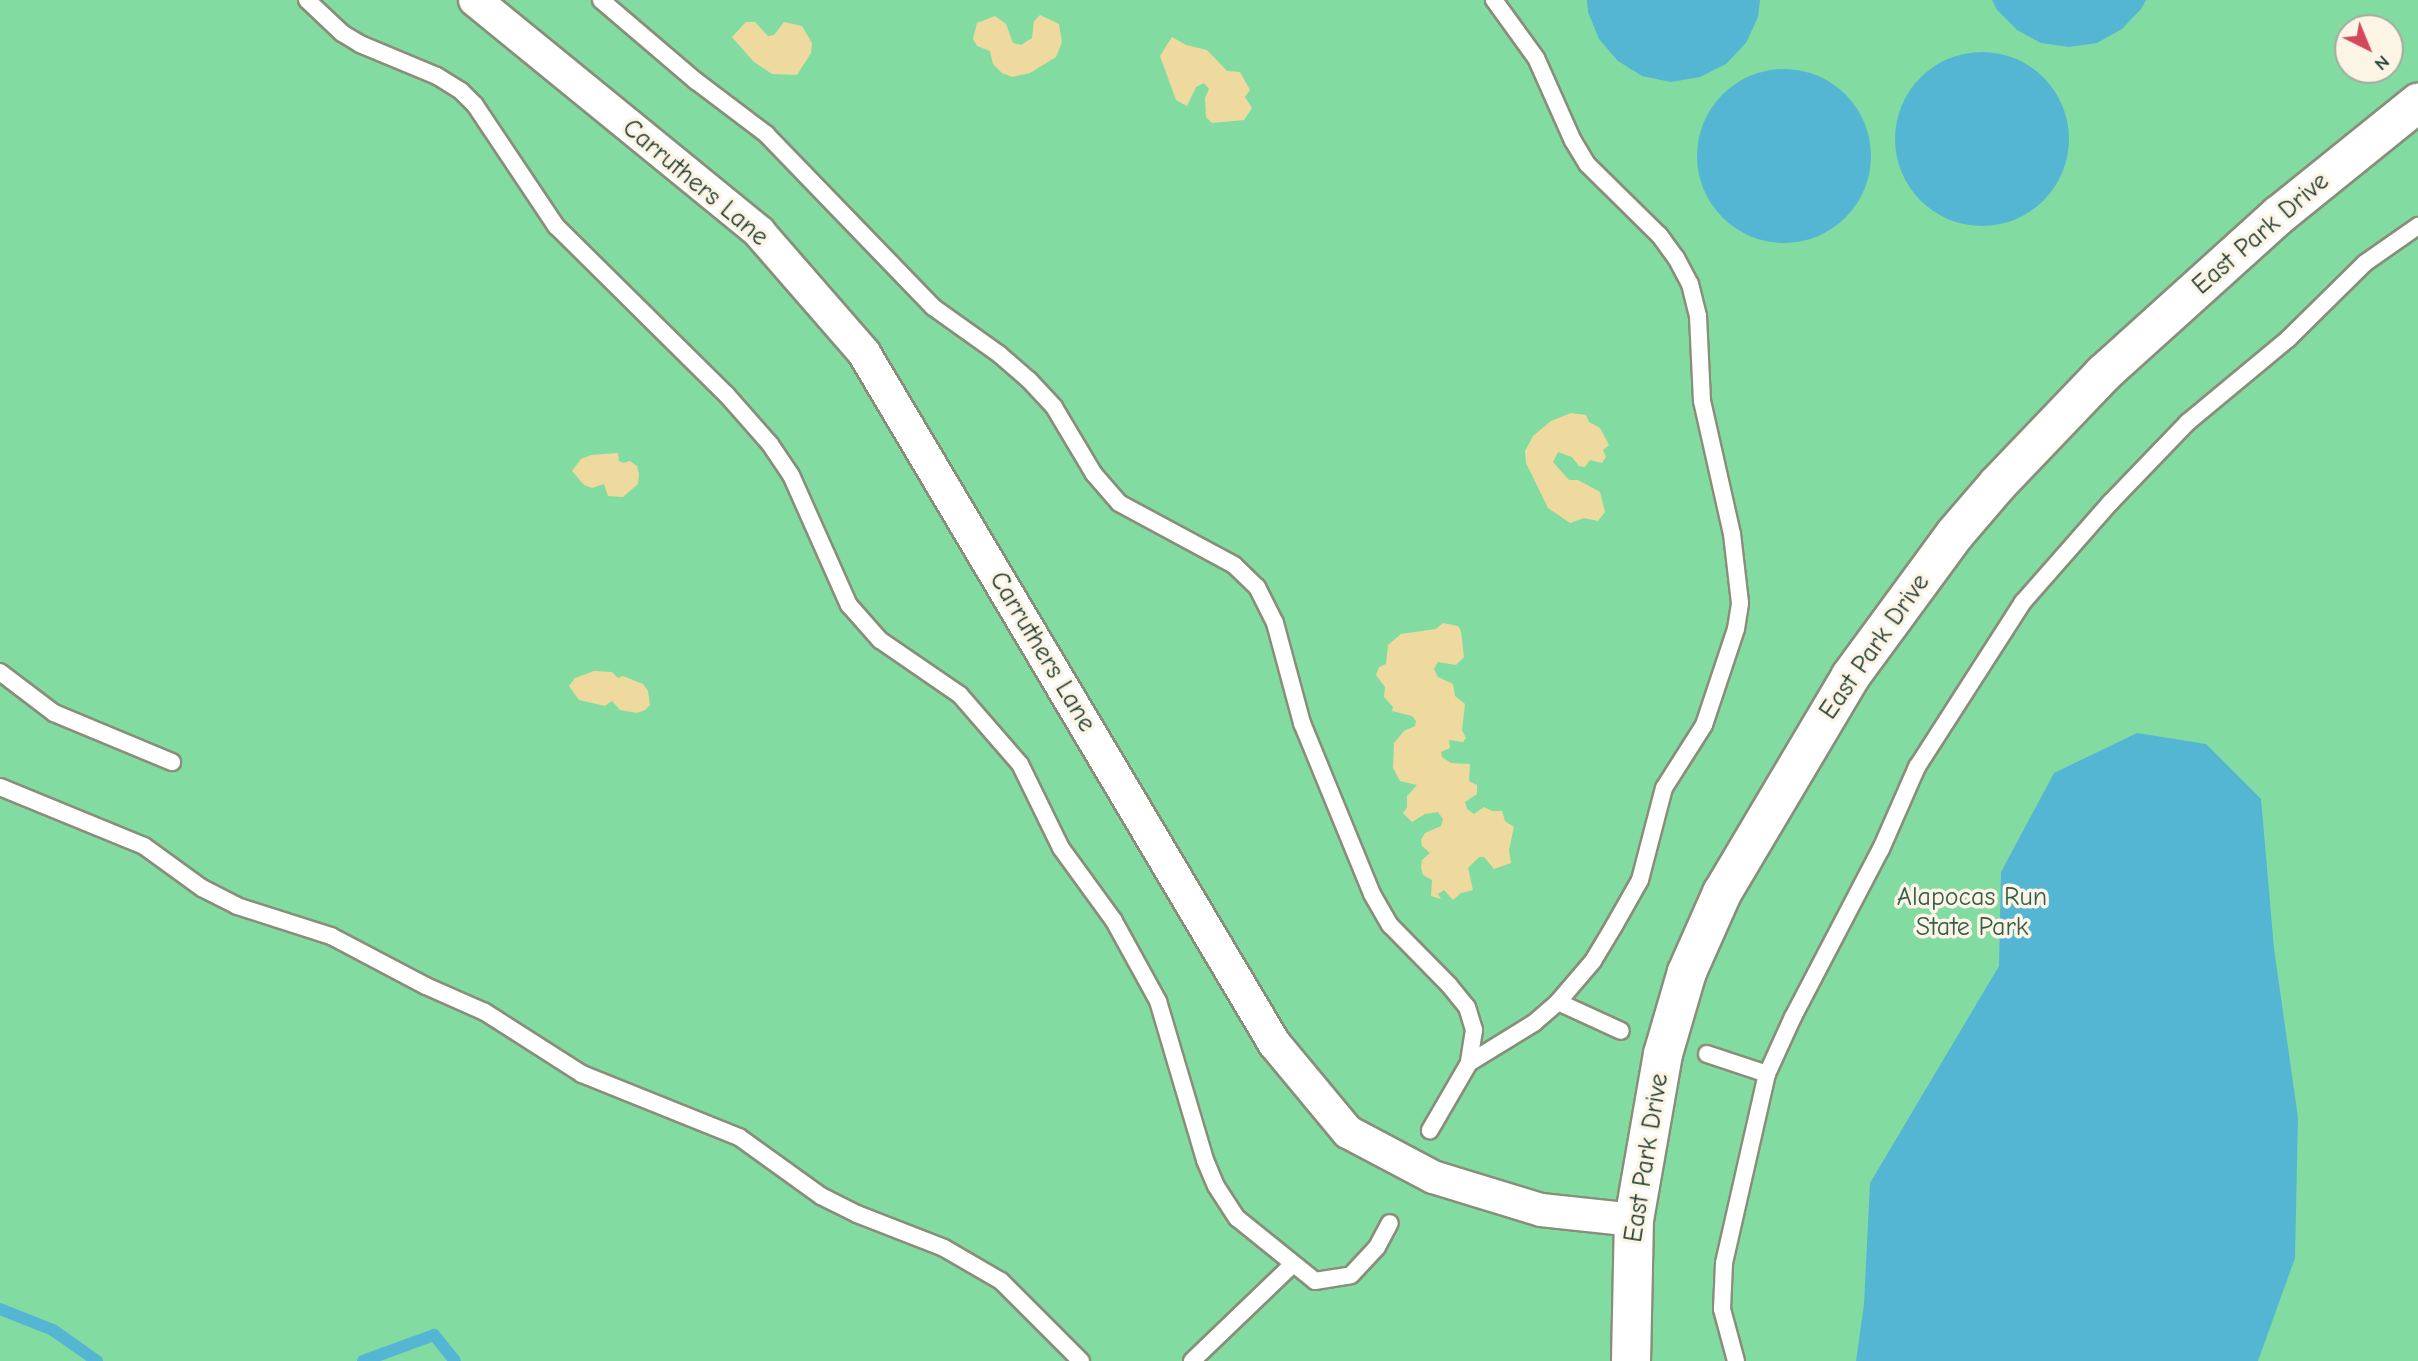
<!DOCTYPE html>
<html>
<head>
<meta charset="utf-8">
<style>
	body { margin:0 }
	#map { position:relative; width:2418px; height:1361px; overflow:hidden; background:#f3dfc1; font-family:"Comic Neue",sans-serif }
	div>[style] { position:absolute }
	.green>* { inset:0; background:#82dca1 }
	.sand>* { inset:0; background:#eeda9e }
	.water>* { inset:0; background:#55b6d4 }
	.round { border-radius:50% }
	.stream>* { height:12px; margin:-6px; padding:0 6px; transform-origin:6px; border-radius:6px; background:#55b6d4 }
	.roads { filter:drop-shadow(2px 0 #898e7a) drop-shadow(-2px 0 #898e7a) drop-shadow(0 2px #898e7a) drop-shadow(0 -2px #898e7a) }
	.lane>* { height:16px; margin:-8px; padding:0 8px; transform-origin:8px; border-radius:8px; background:#fff }
	.street>* { height:32px; margin:-16px; padding:0 16px; transform-origin:16px; border-radius:16px; background:#fff }
	.secondary>* { height:38px; margin:-19px; padding:0 19px; transform-origin:19px; border-radius:19px; background:#fff }
	span { translate:-50% -50%; white-space:nowrap; text-align:center; line-height:1.15; -webkit-text-stroke:7px #fcf5e5; paint-order:stroke }
	.street-label { font-size:26px; color:#1f3d34 }
	.park-label { font-size:26px; color:#335d4a }
	.north { position:absolute; left:2334px; top:14px; width:70px; height:70px; box-sizing:border-box; background:#fcf5e5; border:2px solid #a4ab9e; border-radius:50%; rotate:137deg; font-size:19px; font-weight:700; line-height:28px; text-align:center; color:#1f3d34 }
	.north::after { content:''; display:block; margin:auto; width:24px; height:32px; background:#d1495b; clip-path:polygon(50% 0,100% 100%,50% 72%,0 100%) }
</style>
</head>
<body>
<div id="map">
	<div class="green">
		<i style="clip-path:polygon(evenodd,0 0,2418px 0,2418px 1361px,0 1361px,0 0,2348px 28px,2390px 28px,2390px 70px,2348px 70px,2348px 28px)"></i>
	</div>
	<div class="sand">
		<i style="clip-path:polygon(1040px 15px,1059px 24px,1062px 42px,1056px 57px,1030px 73px,1012px 77px,1002px 73px,993px 64px,990px 51px,977px 46px,973px 39px,977px 23px,995px 16px,1006px 24px,1013px 43px,1021px 45px,1032px 38px,1034px 21px)"></i>
		<i style="clip-path:polygon(746px 22px,755px 22px,768px 36px,774px 35px,784px 22px,802px 26px,812px 43px,811px 53px,797px 75px,772px 74px,754px 62px,732px 37px)"></i>
		<i style="clip-path:polygon(1172px 37px,1186px 45px,1207px 50px,1227px 71px,1240px 72px,1250px 90px,1245px 97px,1252px 108px,1244px 120px,1212px 123px,1206px 117px,1205px 98px,1209px 89px,1204px 83px,1196px 87px,1187px 106px,1176px 100px,1160px 56px)"></i>
		<i style="clip-path:polygon(1571px 413px,1586px 415px,1589px 422px,1600px 428px,1609px 445px,1603px 450px,1606px 457px,1602px 463px,1590px 460px,1585px 467px,1579px 466px,1572px 457px,1558px 452px,1553px 462px,1569px 480px,1578px 480px,1600px 492px,1605px 512px,1598px 521px,1584px 518px,1570px 523px,1548px 508px,1526px 463px,1525px 451px,1533px 436px,1551px 421px)"></i>
		<i style="clip-path:polygon(618px 453px,619px 461px,623px 463px,630px 461px,637px 466px,639px 474px,638px 484px,623px 497px,608px 496px,604px 484px,592px 488px,584px 485px,572px 471px,581px 459px,591px 455px)"></i>
		<i style="clip-path:polygon(1443px 623px,1458px 626px,1461px 631px,1464px 657px,1456px 665px,1438px 662px,1434px 669px,1438px 677px,1453px 684px,1455px 696px,1465px 704px,1462px 730px,1466px 738px,1463px 742px,1449px 740px,1450px 748px,1441px 752px,1442px 757px,1451px 763px,1470px 764px,1469px 781px,1477px 785px,1477px 794px,1465px 802px,1467px 809px,1474px 814px,1484px 807px,1492px 811px,1502px 811px,1505px 821px,1514px 827px,1509px 850px,1511px 863px,1494px 869px,1484px 857px,1479px 857px,1468px 868px,1473px 890px,1461px 893px,1453px 900px,1444px 890px,1438px 894px,1441px 899px,1431px 896px,1432px 880px,1423px 875px,1421px 867px,1422px 860px,1430px 853px,1422px 846px,1421px 840px,1425px 833px,1441px 826px,1443px 819px,1438px 812px,1425px 814px,1412px 822px,1403px 813px,1407px 807px,1407px 796px,1417px 785px,1400px 781px,1393px 768px,1394px 743px,1404px 731px,1415px 726px,1416px 721px,1412px 716px,1392px 711px,1393px 707px,1384px 697px,1385px 687px,1376px 675px,1379px 667px,1386px 664px,1388px 645px,1401px 634px,1436px 629px)"></i>
		<i style="clip-path:polygon(594px 671px,612px 672px,618px 678px,623px 676px,643px 684px,648px 691px,650px 705px,645px 710px,637px 713px,620px 710px,612px 701px,605px 706px,579px 700px,569px 686px,575px 678px)"></i>
	</div>
	<div class="water">
		<i style="clip-path:polygon(1587px 0,1760px 0,1758px 17px,1746px 43px,1726px 64px,1700px 77px,1671px 82px,1642px 76px,1618px 61px,1599px 39px,1588px 12px)"></i>
		<i style="clip-path:polygon(1992px 0,2146px 0,2141px 9px,2122px 29px,2097px 43px,2069px 47px,2041px 43px,2017px 30px,1997px 10px)"></i>
		<i class="round" style="left:1895px;top:52px;width:174px;height:174px"></i>
		<i class="round" style="left:1697px;top:69px;width:174px;height:174px"></i>
		<i style="clip-path:polygon(2137px 733px,2206px 744px,2261px 799px,2274px 948px,2298px 1118px,2295px 1258px,2258px 1361px,1856px 1361px,1864px 1304px,1870px 1183px,1999px 966px,2001px 872px,2054px 773px)"></i>
	</div>
	<div class="stream">
		<i style="left:0;top:1309px;width:57px;rotate:21.6deg"></i>
		<i style="left:53px;top:1330px;width:54px;rotate:35.2deg"></i>
		<i style="left:363px;top:1361px;width:76px;rotate:-20.1deg"></i>
		<i style="left:434px;top:1335px;width:33px;rotate:51deg"></i>
	</div>
	<div class="roads">
		<div class="lane">
			<i style="left:307px;top:0;width:48px;rotate:43.3deg"></i>
			<i style="left:342px;top:33px;width:21px;rotate:31deg"></i>
			<i style="left:360px;top:44px;width:83px;rotate:22.6deg"></i>
			<i style="left:437px;top:76px;width:28px;rotate:32deg"></i>
			<i style="left:461px;top:91px;width:20px;rotate:45deg"></i>
			<i style="left:475px;top:105px;width:146px;rotate:56.2deg"></i>
			<i style="left:556px;top:226px;width:239px;rotate:44.7deg"></i>
			<i style="left:726px;top:394px;width:67px;rotate:48.7deg"></i>
			<i style="left:770px;top:444px;width:37px;rotate:56deg"></i>
			<i style="left:791px;top:475px;width:142px;rotate:66deg"></i>
			<i style="left:849px;top:605px;width:47px;rotate:48.5deg"></i>
			<i style="left:880px;top:640px;width:97px;rotate:34.5deg"></i>
			<i style="left:960px;top:695px;width:91px;rotate:49deg"></i>
			<i style="left:1020px;top:764px;width:93px;rotate:64deg"></i>
			<i style="left:1061px;top:848px;width:90px;rotate:54deg"></i>
			<i style="left:1114px;top:921px;width:91px;rotate:61.2deg"></i>
			<i style="left:1158px;top:1001px;width:166px;rotate:73.5deg"></i>
			<i style="left:1205px;top:1160px;width:28px;rotate:67deg"></i>
			<i style="left:1216px;top:1186px;width:38px;rotate:57deg"></i>
			<i style="left:1237px;top:1218px;width:100px;rotate:38.9deg"></i>
			<i style="left:1315px;top:1281px;width:36px;rotate:-9deg"></i>
			<i style="left:1351px;top:1275px;width:38px;rotate:-47deg"></i>
			<i style="left:1377px;top:1247px;width:27px;rotate:-62deg"></i>
			<i style="left:601px;top:0;width:125px;rotate:40.5deg"></i>
			<i style="left:696px;top:81px;width:88px;rotate:37.1deg"></i>
			<i style="left:766px;top:134px;width:240px;rotate:46deg"></i>
			<i style="left:933px;top:307px;width:81px;rotate:35.5deg"></i>
			<i style="left:999px;top:354px;width:40px;rotate:41deg"></i>
			<i style="left:1029px;top:380px;width:37px;rotate:47deg"></i>
			<i style="left:1054px;top:407px;width:78px;rotate:59.2deg"></i>
			<i style="left:1094px;top:474px;width:38px;rotate:49deg"></i>
			<i style="left:1119px;top:503px;width:131px;rotate:28.3deg"></i>
			<i style="left:1234px;top:565px;width:32px;rotate:44deg"></i>
			<i style="left:1257px;top:587px;width:40px;rotate:63.4deg"></i>
			<i style="left:1275px;top:623px;width:104px;rotate:74.9deg"></i>
			<i style="left:1302px;top:723px;width:185px;rotate:67.7deg"></i>
			<i style="left:1372px;top:894px;width:36px;rotate:60deg"></i>
			<i style="left:1390px;top:925px;width:84px;rotate:45.5deg"></i>
			<i style="left:1449px;top:985px;width:28px;rotate:51deg"></i>
			<i style="left:1467px;top:1007px;width:24px;rotate:73deg"></i>
			<i style="left:1474px;top:1030px;width:33px;rotate:99deg"></i>
			<i style="left:1469px;top:1063px;width:78px;rotate:120.2deg"></i>
			<i style="left:0;top:672px;width:68px;rotate:37.2deg"></i>
			<i style="left:54px;top:713px;width:128px;rotate:22.6deg"></i>
			<i style="left:0;top:787px;width:156px;rotate:22.3deg"></i>
			<i style="left:144px;top:846px;width:72px;rotate:35.9deg"></i>
			<i style="left:202px;top:888px;width:39px;rotate:27deg"></i>
			<i style="left:237px;top:906px;width:99px;rotate:17.7deg"></i>
			<i style="left:331px;top:936px;width:107px;rotate:27.8deg"></i>
			<i style="left:426px;top:986px;width:64px;rotate:23.8deg"></i>
			<i style="left:485px;top:1012px;width:115px;rotate:32.6deg"></i>
			<i style="left:582px;top:1074px;width:169px;rotate:21.9deg"></i>
			<i style="left:739px;top:1137px;width:101px;rotate:35.7deg"></i>
			<i style="left:821px;top:1196px;width:40px;rotate:26.6deg"></i>
			<i style="left:857px;top:1214px;width:93px;rotate:21.3deg"></i>
			<i style="left:944px;top:1248px;width:66px;rotate:30.1deg"></i>
			<i style="left:1001px;top:1281px;width:113px;rotate:45deg"></i>
			<i style="left:1558px;top:1002px;width:69px;rotate:24.7deg"></i>
			<i style="left:1707px;top:1054px;width:63px;rotate:18.4deg"></i>
			<i style="left:1469px;top:1063px;width:76px;rotate:-31.6deg"></i>
			<i style="left:1534px;top:1023px;width:32px;rotate:-41deg"></i>
			<i style="left:1558px;top:1002px;width:54px;rotate:-49.5deg"></i>
			<i style="left:1593px;top:961px;width:41px;rotate:-59deg"></i>
			<i style="left:1614px;top:926px;width:53px;rotate:-60.5deg"></i>
			<i style="left:1640px;top:880px;width:95px;rotate:-75.4deg"></i>
			<i style="left:1664px;top:788px;width:75px;rotate:-57.6deg"></i>
			<i style="left:1704px;top:725px;width:101px;rotate:-71.6deg"></i>
			<i style="left:1736px;top:629px;width:26px;rotate:-81deg"></i>
			<i style="left:1740px;top:603px;width:69px;rotate:-96.6deg"></i>
			<i style="left:1732px;top:534px;width:136px;rotate:-102.7deg"></i>
			<i style="left:1702px;top:401px;width:85px;rotate:-92.7deg"></i>
			<i style="left:1698px;top:316px;width:33px;rotate:-104deg"></i>
			<i style="left:1690px;top:284px;width:30px;rotate:-118deg"></i>
			<i style="left:1676px;top:258px;width:29px;rotate:-126deg"></i>
			<i style="left:1659px;top:235px;width:101px;rotate:-135.4deg"></i>
			<i style="left:1587px;top:164px;width:27px;rotate:-121deg"></i>
			<i style="left:1573px;top:141px;width:91px;rotate:-114deg"></i>
			<i style="left:1536px;top:58px;width:72px;rotate:-125.9deg"></i>
			<i style="left:1192px;top:1361px;width:140px;rotate:-43.8deg"></i>
			<i style="left:1736px;top:1361px;width:54px;rotate:-105.1deg"></i>
			<i style="left:1722px;top:1309px;width:46px;rotate:-87.5deg"></i>
			<i style="left:1724px;top:1263px;width:194px;rotate:-77.2deg"></i>
			<i style="left:1767px;top:1074px;width:63px;rotate:-65.5deg"></i>
			<i style="left:1793px;top:1017px;width:190px;rotate:-62.4deg"></i>
			<i style="left:1881px;top:849px;width:90px;rotate:-66.3deg"></i>
			<i style="left:1917px;top:767px;width:196px;rotate:-57.3deg"></i>
			<i style="left:2023px;top:602px;width:132px;rotate:-48.7deg"></i>
			<i style="left:2110px;top:503px;width:112px;rotate:-46.1deg"></i>
			<i style="left:2188px;top:422px;width:130px;rotate:-39.7deg"></i>
			<i style="left:2288px;top:339px;width:108px;rotate:-44.6deg"></i>
			<i style="left:2365px;top:263px;width:65px;rotate:-34.9deg"></i>
		</div>
		<div class="street">
			<i style="left:475px;top:0;width:367px;rotate:39.2deg"></i>
			<i style="left:759px;top:232px;width:160px;rotate:49deg"></i>
			<i style="left:864px;top:353px;width:803px;rotate:59.28deg"></i>
			<i style="left:1274px;top:1043px;width:116px;rotate:50.3deg"></i>
			<i style="left:1348px;top:1132px;width:96px;rotate:27.9deg"></i>
			<i style="left:1433px;top:1177px;width:113px;rotate:17deg"></i>
			<i style="left:1541px;top:1210px;width:94px;rotate:6.1deg"></i>
		</div>
		<div class="secondary">
			<i style="left:1631px;top:1361px;width:141px;rotate:-88.8deg"></i>
			<i style="left:1634px;top:1220px;width:169px;rotate:-80.1deg"></i>
			<i style="left:1663px;top:1054px;width:85px;rotate:-73.7deg"></i>
			<i style="left:1687px;top:972px;width:86px;rotate:-66.1deg"></i>
			<i style="left:1722px;top:893px;width:251px;rotate:-59.3deg"></i>
			<i style="left:1850px;top:677px;width:177px;rotate:-53.7deg"></i>
			<i style="left:1955px;top:534px;width:66px;rotate:-49.3deg"></i>
			<i style="left:1998px;top:484px;width:153px;rotate:-46.3deg"></i>
			<i style="left:2104px;top:373px;width:236px;rotate:-42.1deg"></i>
			<i style="left:2279px;top:215px;width:179px;rotate:-38.9deg"></i>
		</div>
	</div>
	<div class="street-label">
		<span style="left:695px;top:183px;rotate:40deg">Carruthers Lane</span>
		<span style="left:2261px;top:234px;rotate:-41deg">East Park Drive</span>
		<span style="left:1875px;top:647px;rotate:-55deg">East Park Drive</span>
		<span style="left:1042px;top:652px;rotate:59deg">Carruthers Lane</span>
		<span style="left:1647px;top:1158px;rotate:-81deg">East Park Drive</span>
	</div>
	<div class="park-label">
		<span style="left:1972px;top:913px">Alapocas Run<br>State Park</span>
	</div>
	<div class="north">N</div>
</div>
</body>
</html>
